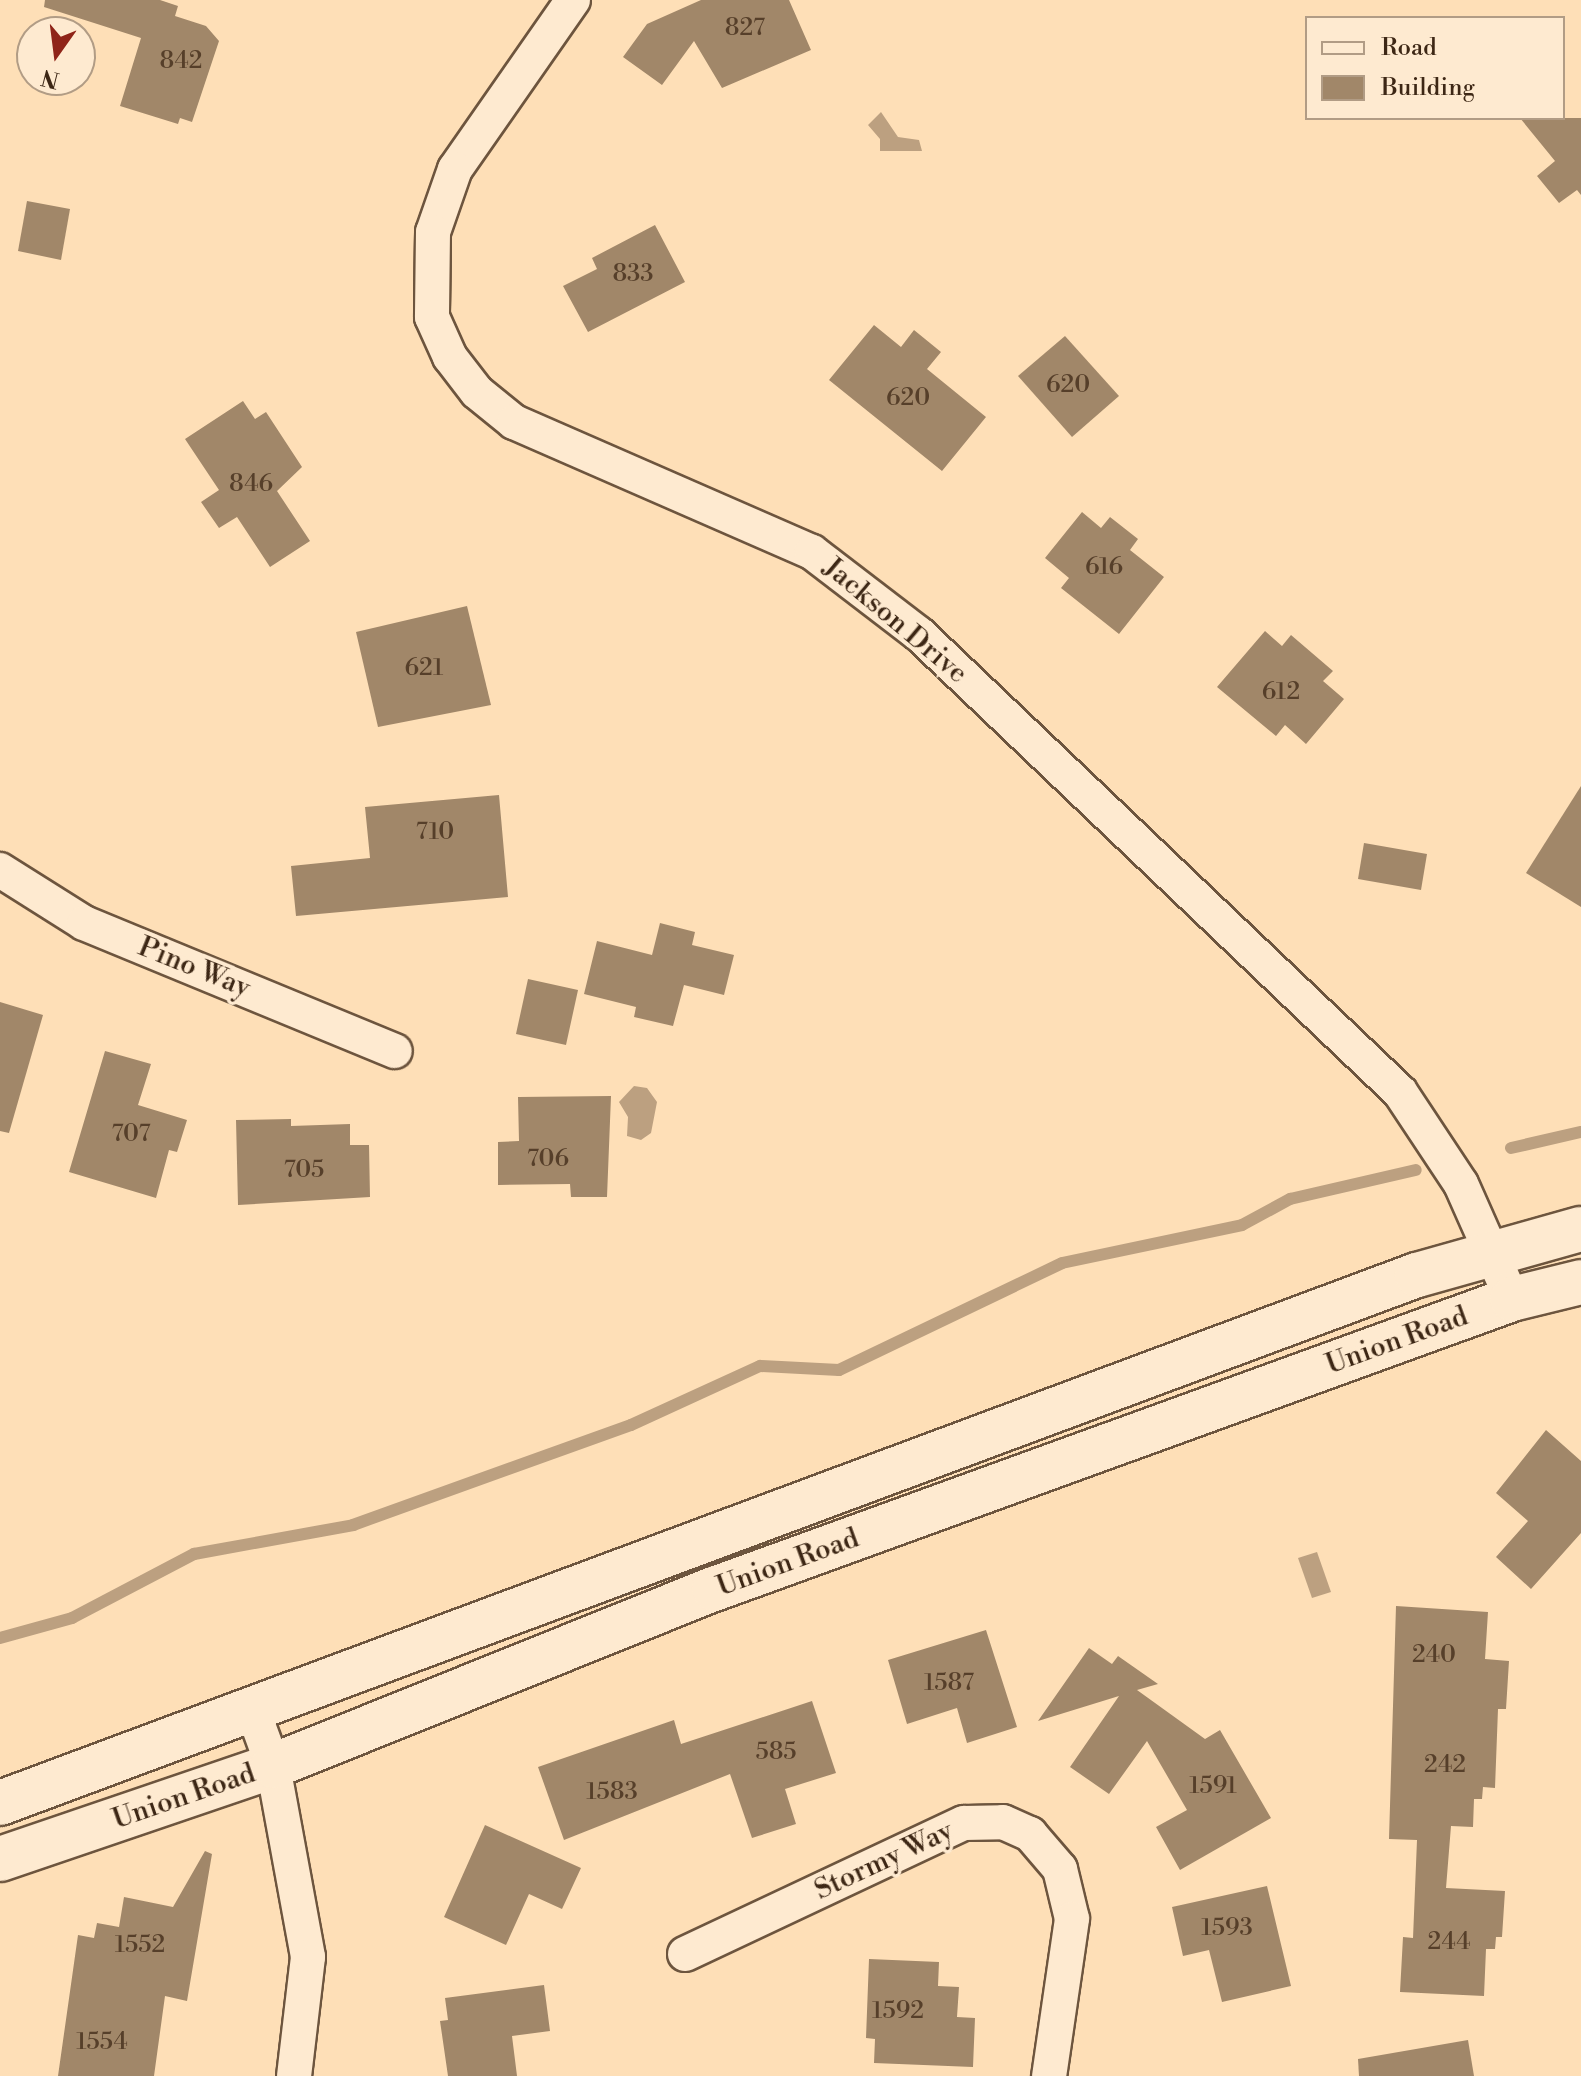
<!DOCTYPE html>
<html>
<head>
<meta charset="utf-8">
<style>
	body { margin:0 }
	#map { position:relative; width:1581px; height:2076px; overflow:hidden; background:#fedfb7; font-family:"Libre Bodoni",serif }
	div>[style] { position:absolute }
	.water>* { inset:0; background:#bca080 }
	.stream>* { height:12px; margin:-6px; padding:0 6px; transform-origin:6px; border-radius:6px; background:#bca080 }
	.building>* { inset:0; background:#a18769 }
	.roads { filter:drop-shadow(2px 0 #6d553e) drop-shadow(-2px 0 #6d553e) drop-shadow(0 2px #6d553e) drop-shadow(0 -2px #6d553e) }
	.minor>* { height:34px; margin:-17px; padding:0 17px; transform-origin:17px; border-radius:17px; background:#feead0 }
	.secondary>* { height:44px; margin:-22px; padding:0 22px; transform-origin:22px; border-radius:22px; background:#feead0 }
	span { translate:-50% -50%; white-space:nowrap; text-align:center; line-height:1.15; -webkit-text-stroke:7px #feead0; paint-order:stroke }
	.number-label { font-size:24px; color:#563f2a }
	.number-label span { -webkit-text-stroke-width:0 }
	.street-label { font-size:28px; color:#3d2715 }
	.legend { position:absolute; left:1305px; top:16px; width:260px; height:104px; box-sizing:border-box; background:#feead0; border:2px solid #b19c85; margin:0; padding:10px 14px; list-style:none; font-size:24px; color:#3d2715 }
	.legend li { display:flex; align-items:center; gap:16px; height:40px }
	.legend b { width:40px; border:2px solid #b19c85 }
	.north { position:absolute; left:16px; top:16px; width:80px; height:80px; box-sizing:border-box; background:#feead0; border:2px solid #b19c85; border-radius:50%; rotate:194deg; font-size:22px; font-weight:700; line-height:32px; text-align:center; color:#3d2715 }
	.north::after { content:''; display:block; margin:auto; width:28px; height:36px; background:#8f2418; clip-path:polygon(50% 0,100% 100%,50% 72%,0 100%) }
</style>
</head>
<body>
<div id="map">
	<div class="water">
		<i style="clip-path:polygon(881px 112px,898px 137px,919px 140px,922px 151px,880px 151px,880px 139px,868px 125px)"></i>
		<i style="clip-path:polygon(634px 1086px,647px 1088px,657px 1102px,651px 1133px,641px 1140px,627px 1136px,628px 1117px,619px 1102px)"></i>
		<i style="clip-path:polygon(1317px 1552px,1331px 1592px,1312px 1598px,1298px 1558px)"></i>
	</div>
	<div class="stream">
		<i style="left:1511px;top:1148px;width:72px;rotate:-12.9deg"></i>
		<i style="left:0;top:1638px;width:75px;rotate:-15.5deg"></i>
		<i style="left:72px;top:1618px;width:138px;rotate:-27.7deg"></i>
		<i style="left:194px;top:1554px;width:162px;rotate:-10.3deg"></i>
		<i style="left:353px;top:1525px;width:295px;rotate:-19.8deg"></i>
		<i style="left:631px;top:1425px;width:142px;rotate:-24.6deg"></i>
		<i style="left:760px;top:1366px;width:79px;rotate:2.9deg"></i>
		<i style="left:839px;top:1370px;width:247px;rotate:-25.6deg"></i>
		<i style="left:1062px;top:1263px;width:184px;rotate:-11.9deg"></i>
		<i style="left:1242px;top:1225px;width:55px;rotate:-28.4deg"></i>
		<i style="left:1290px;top:1199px;width:129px;rotate:-13deg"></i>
	</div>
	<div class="building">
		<i style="clip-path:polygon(45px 0,160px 0,178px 6px,175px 16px,206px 26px,219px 41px,192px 122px,180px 118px,178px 124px,120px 106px,141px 38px,44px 7px)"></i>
		<i style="clip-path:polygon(701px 0,789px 0,811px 50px,722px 88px,694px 41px,662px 85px,623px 57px,647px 24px)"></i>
		<i style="clip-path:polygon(1520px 118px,1581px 118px,1581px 195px,1577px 190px,1559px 203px,1537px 176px,1555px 161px)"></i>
		<i style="clip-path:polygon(27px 201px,70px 209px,61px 260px,18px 251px)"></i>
		<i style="clip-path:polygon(655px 225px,685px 282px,588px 332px,563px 286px,597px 269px,592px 258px)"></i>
		<i style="clip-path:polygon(874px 325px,901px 347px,914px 330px,941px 352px,927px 369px,986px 417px,942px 471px,829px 380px)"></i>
		<i style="clip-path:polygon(1065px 336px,1119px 396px,1072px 437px,1018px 376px)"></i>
		<i style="clip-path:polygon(243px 401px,255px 419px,266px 412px,302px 467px,277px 491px,310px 541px,270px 567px,237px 517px,219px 528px,201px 502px,219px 490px,185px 439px)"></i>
		<i style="clip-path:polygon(1082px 512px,1101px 528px,1110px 517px,1138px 539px,1130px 550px,1164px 577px,1119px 634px,1061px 588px,1069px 578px,1045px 558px)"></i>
		<i style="clip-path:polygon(467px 606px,491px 705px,378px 727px,356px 632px)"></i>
		<i style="clip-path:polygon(1265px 631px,1282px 646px,1291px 635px,1333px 671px,1323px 681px,1344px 699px,1306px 744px,1285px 725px,1276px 736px,1217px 687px)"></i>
		<i style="clip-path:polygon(1581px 786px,1581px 907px,1526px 873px)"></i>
		<i style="clip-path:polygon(499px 795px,508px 897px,296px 916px,291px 866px,370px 858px,365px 807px)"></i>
		<i style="clip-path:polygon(1364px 843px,1427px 854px,1421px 890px,1358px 879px)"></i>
		<i style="clip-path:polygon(660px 923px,695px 932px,692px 945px,734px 955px,724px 995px,684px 985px,673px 1026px,634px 1017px,636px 1007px,584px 994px,597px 941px,652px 955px)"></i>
		<i style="clip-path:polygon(528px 979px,578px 990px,566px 1045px,516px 1034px)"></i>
		<i style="clip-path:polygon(0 1002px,43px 1015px,9px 1133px,0 1131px)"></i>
		<i style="clip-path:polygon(105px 1051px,151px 1064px,138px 1105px,187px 1120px,177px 1152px,169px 1150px,156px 1198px,69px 1172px)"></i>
		<i style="clip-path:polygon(611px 1096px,607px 1197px,571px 1197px,570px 1184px,498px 1185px,498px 1142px,519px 1141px,518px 1097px)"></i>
		<i style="clip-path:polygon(291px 1119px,291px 1126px,350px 1124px,350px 1145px,369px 1145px,370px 1197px,238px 1205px,236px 1120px)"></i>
		<i style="clip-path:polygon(1546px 1430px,1581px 1461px,1581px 1533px,1531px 1589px,1496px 1557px,1528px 1521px,1496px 1493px)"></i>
		<i style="clip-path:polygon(1396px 1606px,1488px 1612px,1485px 1659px,1509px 1661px,1506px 1709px,1498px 1709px,1495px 1788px,1483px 1787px,1482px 1799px,1474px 1799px,1473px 1827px,1451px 1826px,1446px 1888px,1505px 1891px,1502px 1937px,1496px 1937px,1495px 1949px,1486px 1949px,1484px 1996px,1400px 1992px,1403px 1937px,1413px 1938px,1417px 1840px,1389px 1839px)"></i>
		<i style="clip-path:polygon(986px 1630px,1017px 1727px,967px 1743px,957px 1708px,907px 1724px,888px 1660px)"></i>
		<i style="clip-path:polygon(1089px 1648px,1112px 1664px,1118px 1656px,1158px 1684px,1137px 1690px,1205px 1739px,1220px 1730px,1271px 1818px,1180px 1870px,1156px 1827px,1187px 1810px,1147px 1741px,1109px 1794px,1070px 1767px,1119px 1696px,1038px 1721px)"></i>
		<i style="clip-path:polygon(812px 1701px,836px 1773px,785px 1789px,796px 1824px,752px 1838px,730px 1774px,564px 1840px,538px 1767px,674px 1720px,681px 1744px)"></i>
		<i style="clip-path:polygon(485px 1825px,581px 1868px,562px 1909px,529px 1894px,506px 1945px,444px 1917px)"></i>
		<i style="clip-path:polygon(205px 1851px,212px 1854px,187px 2001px,165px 1996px,154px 2076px,58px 2076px,78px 1935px,94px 1938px,97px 1923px,119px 1927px,124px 1897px,173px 1907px)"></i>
		<i style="clip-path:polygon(1267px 1886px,1291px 1986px,1222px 2002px,1209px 1950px,1183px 1956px,1172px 1907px)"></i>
		<i style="clip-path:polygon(869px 1959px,939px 1962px,938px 1986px,959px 1987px,957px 2017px,975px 2018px,973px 2067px,874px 2063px,875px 2039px,866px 2038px)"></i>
		<i style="clip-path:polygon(544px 1985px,550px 2031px,512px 2036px,517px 2076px,448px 2076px,440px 2021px,448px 2020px,445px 1998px)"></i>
		<i style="clip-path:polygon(1468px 2040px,1474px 2076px,1359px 2076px,1358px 2059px)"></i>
	</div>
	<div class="roads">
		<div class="minor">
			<i style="left:573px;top:0;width:206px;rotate:124.9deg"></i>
			<i style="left:455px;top:169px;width:67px;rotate:109.2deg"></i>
			<i style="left:433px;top:232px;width:85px;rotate:90.7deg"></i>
			<i style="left:432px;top:317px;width:44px;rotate:65.8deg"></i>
			<i style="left:450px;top:357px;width:44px;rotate:52.4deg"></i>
			<i style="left:477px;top:392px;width:48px;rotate:39deg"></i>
			<i style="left:514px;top:422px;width:325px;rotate:23.6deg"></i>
			<i style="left:812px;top:552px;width:135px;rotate:37.5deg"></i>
			<i style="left:919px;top:634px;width:664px;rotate:43.6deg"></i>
			<i style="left:1400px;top:1092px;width:110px;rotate:56.5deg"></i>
			<i style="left:1461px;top:1184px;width:126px;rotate:66.1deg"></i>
			<i style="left:0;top:870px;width:99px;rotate:32.2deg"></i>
			<i style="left:84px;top:923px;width:336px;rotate:22.4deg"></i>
			<i style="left:253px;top:1711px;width:59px;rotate:70deg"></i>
			<i style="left:273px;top:1766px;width:194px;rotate:79.6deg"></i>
			<i style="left:308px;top:1957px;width:120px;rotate:96.7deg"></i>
			<i style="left:685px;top:1954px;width:308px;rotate:-25.2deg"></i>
			<i style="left:964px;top:1823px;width:39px;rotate:-1deg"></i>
			<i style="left:1003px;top:1822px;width:30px;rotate:24deg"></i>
			<i style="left:1030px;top:1834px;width:46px;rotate:49.4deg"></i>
			<i style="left:1060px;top:1869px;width:51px;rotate:76.5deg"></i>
			<i style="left:1072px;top:1919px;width:159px;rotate:98.3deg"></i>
		</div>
		<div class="secondary">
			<i style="left:0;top:1803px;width:1512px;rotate:-20.44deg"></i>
			<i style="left:1417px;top:1275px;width:170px;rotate:-15.7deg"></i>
			<i style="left:0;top:1859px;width:288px;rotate:-18.8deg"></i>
			<i style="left:273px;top:1766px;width:475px;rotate:-21.9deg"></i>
			<i style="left:714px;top:1589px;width:849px;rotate:-19.97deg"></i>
			<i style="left:1512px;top:1299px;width:71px;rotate:-13.8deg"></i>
		</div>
	</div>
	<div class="number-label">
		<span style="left:745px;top:29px">827</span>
		<span style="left:181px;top:62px">842</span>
		<span style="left:633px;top:275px">833</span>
		<span style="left:1068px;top:386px">620</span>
		<span style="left:908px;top:399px">620</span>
		<span style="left:251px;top:485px">846</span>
		<span style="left:1104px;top:568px">616</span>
		<span style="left:424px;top:669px">621</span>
		<span style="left:1281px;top:693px">612</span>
		<span style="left:435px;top:833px">710</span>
		<span style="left:131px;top:1135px">707</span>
		<span style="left:548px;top:1160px">706</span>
		<span style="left:304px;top:1171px">705</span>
		<span style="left:1434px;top:1656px">240</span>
		<span style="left:949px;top:1684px">1587</span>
		<span style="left:776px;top:1753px">585</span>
		<span style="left:1445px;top:1766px">242</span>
		<span style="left:1213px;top:1787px">1591</span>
		<span style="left:612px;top:1793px">1583</span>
		<span style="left:1227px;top:1929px">1593</span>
		<span style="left:1449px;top:1943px">244</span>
		<span style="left:140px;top:1946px">1552</span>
		<span style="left:898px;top:2012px">1592</span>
		<span style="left:102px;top:2043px">1554</span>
	</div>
	<div class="street-label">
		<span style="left:895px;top:621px;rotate:40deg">Jackson Drive</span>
		<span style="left:194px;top:968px;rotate:22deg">Pino Way</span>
		<span style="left:1397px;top:1341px;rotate:-20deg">Union Road</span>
		<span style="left:788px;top:1563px;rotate:-20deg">Union Road</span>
		<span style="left:184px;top:1797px;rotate:-19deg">Union Road</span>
		<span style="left:884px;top:1861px;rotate:-25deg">Stormy Way</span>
	</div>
	<ul class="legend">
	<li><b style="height:10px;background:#feead0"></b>Road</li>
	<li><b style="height:22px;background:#a18769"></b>Building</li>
	</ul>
	<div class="north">N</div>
</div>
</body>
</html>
